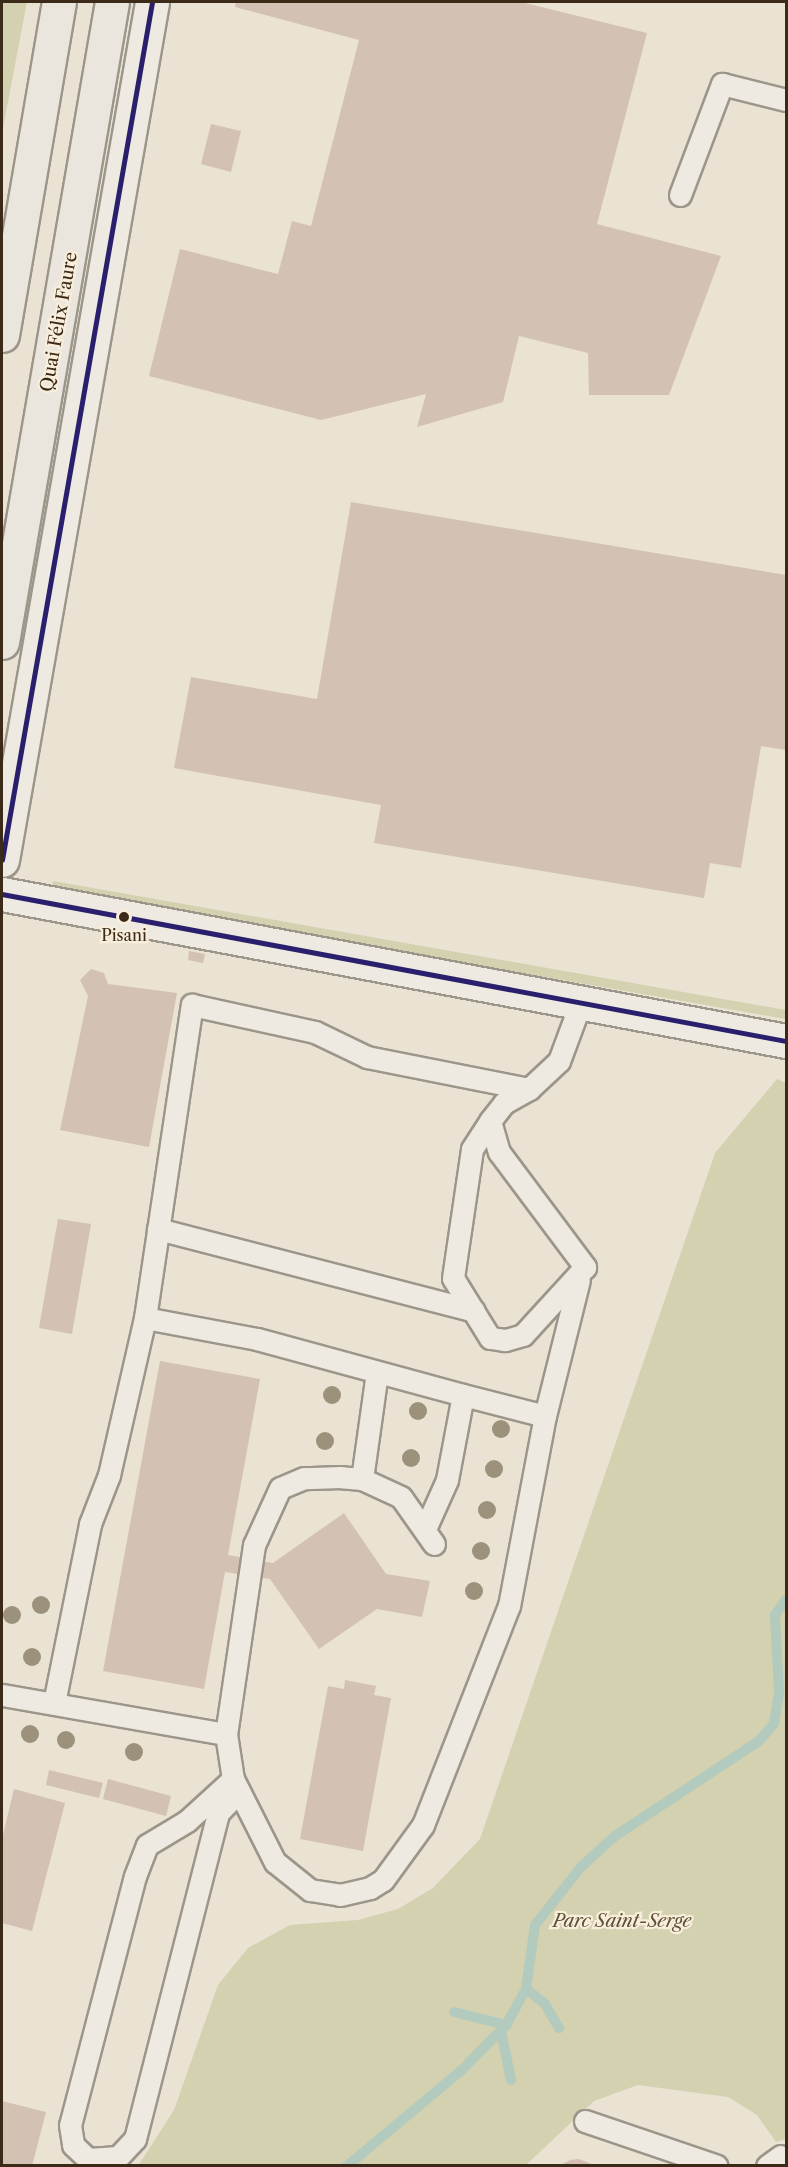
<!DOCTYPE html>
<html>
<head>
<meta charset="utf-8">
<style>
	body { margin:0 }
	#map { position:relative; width:788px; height:2167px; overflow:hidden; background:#eae2d2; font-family:"Libre Caslon Text",serif }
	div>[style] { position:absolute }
	.green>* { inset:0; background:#d3d1af }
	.stream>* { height:10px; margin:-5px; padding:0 5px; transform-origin:5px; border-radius:5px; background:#b3cabe }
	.building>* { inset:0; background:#d3c2b3 }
	.roads { filter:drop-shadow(2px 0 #9c968a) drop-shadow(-2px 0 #9c968a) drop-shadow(0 2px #9c968a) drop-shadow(0 -2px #9c968a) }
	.lane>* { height:21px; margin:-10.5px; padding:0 10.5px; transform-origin:10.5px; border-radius:10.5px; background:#eeeae1 }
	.street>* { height:33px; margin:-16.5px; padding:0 16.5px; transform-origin:16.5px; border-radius:16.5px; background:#eeeae1 }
	.highway>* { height:33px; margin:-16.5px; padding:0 16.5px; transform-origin:16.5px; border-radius:16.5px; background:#ebe6dd }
	.bus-1>* { height:4.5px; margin:-2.25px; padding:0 2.25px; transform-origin:2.25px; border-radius:2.25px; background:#291f6c }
	.trees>* { width:18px; height:18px; margin:-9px; border-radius:50%; background:#9c927c }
	.dots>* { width:16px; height:16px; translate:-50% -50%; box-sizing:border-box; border:3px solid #f8eedb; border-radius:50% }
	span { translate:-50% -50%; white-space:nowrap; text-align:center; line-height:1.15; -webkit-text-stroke:4.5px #f8eedb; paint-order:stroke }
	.bus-label { font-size:16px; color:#3a2a17 }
	.street-label { font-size:18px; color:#3a2a17 }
	.park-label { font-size:18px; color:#5c5036; font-style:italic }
	.frame { position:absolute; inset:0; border:3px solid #3a2a17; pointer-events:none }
</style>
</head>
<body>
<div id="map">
	<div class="green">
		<i style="clip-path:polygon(2px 2px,27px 2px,2px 133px)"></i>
		<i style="clip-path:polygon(53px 881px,786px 1010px,786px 1019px,51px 891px)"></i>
		<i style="clip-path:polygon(777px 1079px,786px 1083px,786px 2139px,776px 2142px,757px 2115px,728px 2097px,638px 2085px,594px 2101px,526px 2165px,138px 2166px,174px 2110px,218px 1985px,248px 1948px,290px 1925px,358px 1920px,398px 1909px,433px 1888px,480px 1839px,715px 1153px)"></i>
	</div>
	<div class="stream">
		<i style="left:526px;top:1989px;width:24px;rotate:38deg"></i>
		<i style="left:545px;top:2004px;width:28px;rotate:60deg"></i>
		<i style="left:454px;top:2012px;width:54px;rotate:14deg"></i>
		<i style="left:501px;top:2031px;width:50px;rotate:78.5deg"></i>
		<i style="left:347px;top:2166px;width:150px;rotate:-39.9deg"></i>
		<i style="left:462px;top:2070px;width:63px;rotate:-45.6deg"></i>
		<i style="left:506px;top:2025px;width:41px;rotate:-60.9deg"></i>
		<i style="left:526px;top:1989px;width:65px;rotate:-82deg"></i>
		<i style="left:535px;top:1925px;width:74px;rotate:-51.6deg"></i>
		<i style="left:581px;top:1867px;width:46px;rotate:-42.4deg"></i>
		<i style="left:615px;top:1836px;width:173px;rotate:-33.4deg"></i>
		<i style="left:759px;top:1741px;width:23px;rotate:-49deg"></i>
		<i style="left:774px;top:1724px;width:30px;rotate:-81deg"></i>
		<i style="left:779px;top:1694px;width:79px;rotate:-92.9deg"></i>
		<i style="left:775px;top:1615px;width:19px;rotate:-54deg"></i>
	</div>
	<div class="building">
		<i style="clip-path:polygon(236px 2px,521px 2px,647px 33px,597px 224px,721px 256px,669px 395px,589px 395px,588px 353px,519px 336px,503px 402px,417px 427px,426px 394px,321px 420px,149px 376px,180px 249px,278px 274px,292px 221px,311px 226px,359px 40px,235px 7px)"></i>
		<i style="clip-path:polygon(211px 124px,241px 131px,231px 172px,201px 164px)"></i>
		<i style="clip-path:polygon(351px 502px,786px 575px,786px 750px,761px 746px,741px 868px,710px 863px,704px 898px,374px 843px,381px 805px,174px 768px,191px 677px,317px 699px)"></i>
		<i style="clip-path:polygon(189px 951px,205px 954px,203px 963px,188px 960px)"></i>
		<i style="clip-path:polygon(91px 969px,104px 973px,108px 984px,177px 993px,149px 1147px,60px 1130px,88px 996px,80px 980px)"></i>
		<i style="clip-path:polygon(58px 1219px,91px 1224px,72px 1334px,39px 1328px)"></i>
		<i style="clip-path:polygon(160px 1361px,260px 1379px,228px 1555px,273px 1563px,344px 1513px,386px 1574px,430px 1581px,422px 1617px,377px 1609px,319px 1649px,270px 1579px,225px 1572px,204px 1689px,103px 1671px)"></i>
		<i style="clip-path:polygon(345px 1680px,376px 1686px,374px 1695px,391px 1698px,363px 1851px,300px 1839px,328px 1686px,344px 1689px)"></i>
		<i style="clip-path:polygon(49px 1770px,103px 1783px,99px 1798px,46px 1785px)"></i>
		<i style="clip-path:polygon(108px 1779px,171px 1796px,166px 1816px,103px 1799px)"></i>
		<i style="clip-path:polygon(14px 1789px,65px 1803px,32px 1931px,2px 1923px,2px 1839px)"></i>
		<i style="clip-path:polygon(2px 2101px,46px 2112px,32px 2166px,2px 2166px)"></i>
		<i style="clip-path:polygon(579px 2159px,597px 2166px,559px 2166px,570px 2160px)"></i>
	</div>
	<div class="roads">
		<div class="lane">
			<i style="left:680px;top:195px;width:119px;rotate:-69.3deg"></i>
			<i style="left:722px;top:84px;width:66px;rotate:14deg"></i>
			<i style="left:490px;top:1121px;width:32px;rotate:74deg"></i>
			<i style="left:499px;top:1152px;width:144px;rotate:53.2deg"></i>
			<i style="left:585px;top:1267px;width:92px;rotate:132.4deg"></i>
			<i style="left:523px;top:1335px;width:19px;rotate:164deg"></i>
			<i style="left:505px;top:1340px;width:15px;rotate:-172deg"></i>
			<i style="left:490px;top:1338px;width:70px;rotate:-121.7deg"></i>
			<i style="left:453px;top:1278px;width:130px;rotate:-81.6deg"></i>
			<i style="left:472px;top:1149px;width:33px;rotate:-57deg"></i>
			<i style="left:490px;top:1121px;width:23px;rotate:-52deg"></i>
			<i style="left:504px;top:1103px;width:29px;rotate:-29deg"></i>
			<i style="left:529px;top:1089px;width:41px;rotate:-43deg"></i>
			<i style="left:559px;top:1061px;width:63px;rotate:-69.6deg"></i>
			<i style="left:158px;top:1229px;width:326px;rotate:14.5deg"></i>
			<i style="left:145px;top:1318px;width:317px;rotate:-81.5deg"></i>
			<i style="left:192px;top:1005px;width:126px;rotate:12.4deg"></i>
			<i style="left:315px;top:1032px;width:58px;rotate:25.7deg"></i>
			<i style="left:367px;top:1057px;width:165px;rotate:11.2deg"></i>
			<i style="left:545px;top:1416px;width:140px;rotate:-76deg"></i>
			<i style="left:362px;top:1479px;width:108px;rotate:-82deg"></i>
			<i style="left:434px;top:1544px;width:57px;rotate:-125.1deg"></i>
			<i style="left:401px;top:1497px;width:43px;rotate:-155.2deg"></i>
			<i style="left:362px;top:1479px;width:21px;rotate:-175deg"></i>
			<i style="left:341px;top:1477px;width:37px;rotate:178deg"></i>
			<i style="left:304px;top:1478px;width:26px;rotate:157deg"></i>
			<i style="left:280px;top:1488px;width:63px;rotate:114.5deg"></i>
			<i style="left:254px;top:1545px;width:191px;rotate:98.4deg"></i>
			<i style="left:226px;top:1734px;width:46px;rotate:81.2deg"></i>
			<i style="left:233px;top:1779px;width:93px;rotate:63.2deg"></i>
			<i style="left:275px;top:1862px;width:45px;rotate:38.7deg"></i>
			<i style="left:310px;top:1890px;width:30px;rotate:9deg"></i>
			<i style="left:340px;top:1895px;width:31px;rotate:-13deg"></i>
			<i style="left:370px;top:1888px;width:15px;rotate:-32deg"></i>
			<i style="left:383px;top:1880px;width:68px;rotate:-54deg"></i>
			<i style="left:423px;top:1825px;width:235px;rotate:-68.6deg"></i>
			<i style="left:509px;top:1606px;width:193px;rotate:-79.3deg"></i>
			<i style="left:545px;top:1416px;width:85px;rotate:-165.6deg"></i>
			<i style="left:2px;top:1695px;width:227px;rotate:9.9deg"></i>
			<i style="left:54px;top:1703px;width:183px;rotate:-78.6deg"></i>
			<i style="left:90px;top:1524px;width:53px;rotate:-68.8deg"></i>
			<i style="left:109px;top:1475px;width:161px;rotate:-77.1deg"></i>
			<i style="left:145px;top:1318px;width:114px;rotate:10.6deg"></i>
			<i style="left:257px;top:1339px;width:213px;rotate:15.2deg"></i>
			<i style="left:463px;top:1395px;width:86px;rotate:100.7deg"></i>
			<i style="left:447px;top:1480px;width:51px;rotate:114.1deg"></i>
			<i style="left:233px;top:1779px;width:62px;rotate:137.6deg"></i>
			<i style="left:187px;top:1821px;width:47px;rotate:149deg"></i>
			<i style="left:147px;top:1845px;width:33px;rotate:111deg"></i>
			<i style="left:135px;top:1876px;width:257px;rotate:104.6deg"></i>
			<i style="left:70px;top:2125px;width:20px;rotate:81deg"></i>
			<i style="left:73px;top:2145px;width:21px;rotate:43deg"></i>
			<i style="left:88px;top:2159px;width:30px;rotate:-4deg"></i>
			<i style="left:118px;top:2157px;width:25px;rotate:-47deg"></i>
			<i style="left:135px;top:2139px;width:336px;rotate:-75.7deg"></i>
			<i style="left:218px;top:1813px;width:30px;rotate:-46deg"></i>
			<i style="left:585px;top:2121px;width:139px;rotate:18.8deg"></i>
			<i style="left:767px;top:2166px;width:17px;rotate:-36deg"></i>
		</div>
		<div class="street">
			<i style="left:2px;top:860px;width:871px;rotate:-80.08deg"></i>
			<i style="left:2px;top:894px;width:798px;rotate:10.62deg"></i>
		</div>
		<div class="highway">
			<i style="left:2px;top:335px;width:338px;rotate:-80.3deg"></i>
			<i style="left:2px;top:642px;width:649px;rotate:-80.25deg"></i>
		</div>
	</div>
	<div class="bus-1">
		<i style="left:2px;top:860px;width:871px;rotate:-80.08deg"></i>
		<i style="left:2px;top:894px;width:798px;rotate:10.62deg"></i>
	</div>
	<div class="trees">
		<i style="left:332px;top:1395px"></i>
		<i style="left:418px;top:1411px"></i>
		<i style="left:501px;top:1429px"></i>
		<i style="left:325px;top:1441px"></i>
		<i style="left:411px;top:1458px"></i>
		<i style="left:494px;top:1469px"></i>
		<i style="left:487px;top:1510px"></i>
		<i style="left:481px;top:1551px"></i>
		<i style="left:474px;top:1591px"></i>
		<i style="left:41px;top:1605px"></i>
		<i style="left:12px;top:1615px"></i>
		<i style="left:32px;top:1657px"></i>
		<i style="left:30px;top:1734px"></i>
		<i style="left:66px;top:1740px"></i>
		<i style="left:134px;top:1752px"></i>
	</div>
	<div class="dots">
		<i style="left:124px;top:917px;background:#3a2a17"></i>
	</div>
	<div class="bus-label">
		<span style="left:124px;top:935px">Pisani</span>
	</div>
	<div class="street-label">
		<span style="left:59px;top:322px;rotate:-80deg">Quai Félix Faure</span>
	</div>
	<div class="park-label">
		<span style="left:622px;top:1921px">Parc Saint-Serge</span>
	</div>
	<div class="frame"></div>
</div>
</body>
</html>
